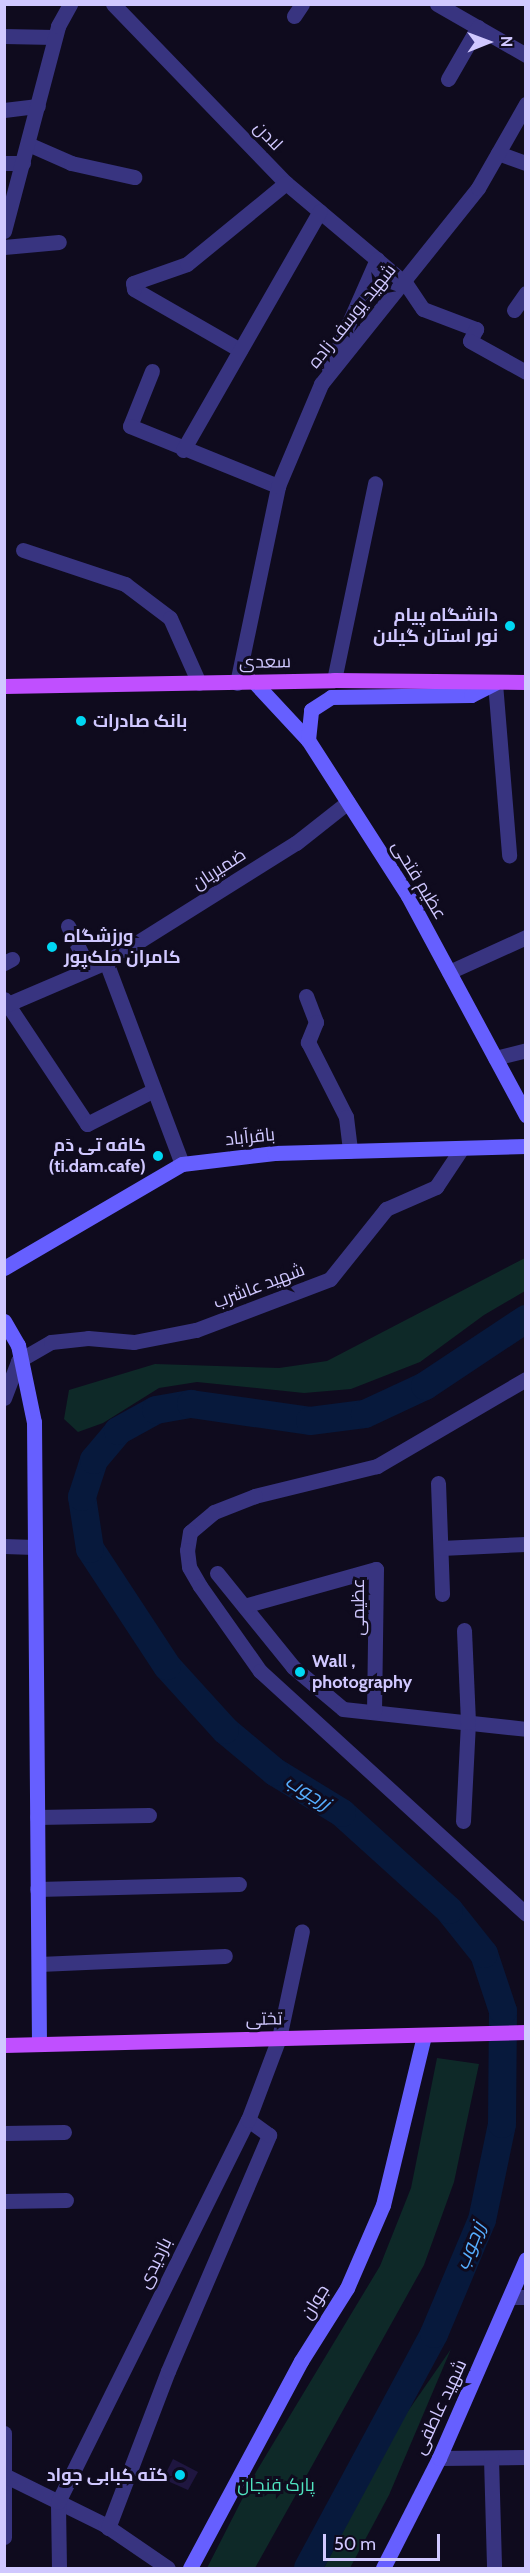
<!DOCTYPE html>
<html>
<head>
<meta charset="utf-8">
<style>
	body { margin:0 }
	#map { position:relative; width:530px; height:2573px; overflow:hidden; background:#0f0b1e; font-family:Cabin,Cairo,sans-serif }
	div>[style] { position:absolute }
	.green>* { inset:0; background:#0e2928 }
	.river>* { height:28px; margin:-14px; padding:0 14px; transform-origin:14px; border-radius:14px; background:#07193c }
	.building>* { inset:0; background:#1f1640 }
	.street>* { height:15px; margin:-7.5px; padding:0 7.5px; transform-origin:7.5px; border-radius:7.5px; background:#383480 }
	.secondary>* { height:15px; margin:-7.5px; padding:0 7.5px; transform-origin:7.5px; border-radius:7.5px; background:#665fff }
	.primary>* { height:15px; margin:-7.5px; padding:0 7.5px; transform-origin:7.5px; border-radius:7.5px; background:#c04fff }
	.dots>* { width:16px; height:16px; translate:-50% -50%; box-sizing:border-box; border:3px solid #0f0b1e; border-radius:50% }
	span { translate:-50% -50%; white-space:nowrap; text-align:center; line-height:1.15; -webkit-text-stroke:6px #0f0b1e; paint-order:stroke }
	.street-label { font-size:18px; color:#d0c8ff }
	.poi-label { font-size:18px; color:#d0c8ff; font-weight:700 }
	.right { translate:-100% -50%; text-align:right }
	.left { translate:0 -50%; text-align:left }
	.park-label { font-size:18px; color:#50e4c1 }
	.water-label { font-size:20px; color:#56aeff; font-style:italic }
	.frame { position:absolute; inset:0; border:6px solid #d0c8ff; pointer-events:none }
	.north { position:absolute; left:458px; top:12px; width:60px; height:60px; -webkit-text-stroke:4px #0f0b1e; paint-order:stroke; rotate:89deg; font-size:16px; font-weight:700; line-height:24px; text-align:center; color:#d0c8ff }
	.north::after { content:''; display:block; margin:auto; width:21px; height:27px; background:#d0c8ff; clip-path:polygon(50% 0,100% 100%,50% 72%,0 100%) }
	.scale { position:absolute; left:323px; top:2534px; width:117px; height:27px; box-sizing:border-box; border:3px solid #d0c8ff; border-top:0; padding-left:8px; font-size:18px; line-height:21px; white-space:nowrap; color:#d0c8ff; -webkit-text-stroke:4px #0f0b1e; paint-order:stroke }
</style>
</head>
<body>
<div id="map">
	<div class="green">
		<i style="clip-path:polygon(525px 1258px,525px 1291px,484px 1315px,420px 1362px,351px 1389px,304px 1393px,197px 1382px,159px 1388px,103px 1423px,78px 1432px,64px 1419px,69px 1390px,155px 1364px,279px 1368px,327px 1361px)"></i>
		<i style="clip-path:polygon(437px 2058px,479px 2064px,454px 2182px,424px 2265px,255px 2568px,207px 2568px,256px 2472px,380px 2266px,411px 2188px)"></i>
		<i style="clip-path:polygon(451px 2349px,389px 2495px,350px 2568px,324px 2568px,397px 2427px)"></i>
	</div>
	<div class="river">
		<i style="left:308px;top:2568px;width:266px;rotate:-61.7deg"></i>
		<i style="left:434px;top:2334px;width:124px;rotate:-67.2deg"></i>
		<i style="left:482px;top:2220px;width:98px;rotate:-78.2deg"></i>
		<i style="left:502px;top:2124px;width:113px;rotate:-89.5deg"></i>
		<i style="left:503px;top:2011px;width:60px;rotate:-108.4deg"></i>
		<i style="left:484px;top:1954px;width:56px;rotate:-128.5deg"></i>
		<i style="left:449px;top:1910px;width:144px;rotate:-137.8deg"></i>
		<i style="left:342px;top:1813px;width:79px;rotate:-148.5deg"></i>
		<i style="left:275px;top:1772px;width:65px;rotate:-140deg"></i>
		<i style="left:225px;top:1730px;width:86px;rotate:-132.2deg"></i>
		<i style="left:167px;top:1666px;width:140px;rotate:-123.3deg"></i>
		<i style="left:90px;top:1549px;width:53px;rotate:-98.7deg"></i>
		<i style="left:82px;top:1497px;width:39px;rotate:-72deg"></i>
		<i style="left:94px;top:1460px;width:38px;rotate:-50deg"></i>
		<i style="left:118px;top:1431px;width:43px;rotate:-28.9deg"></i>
		<i style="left:156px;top:1410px;width:36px;rotate:-10deg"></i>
		<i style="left:191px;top:1404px;width:120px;rotate:8.1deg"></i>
		<i style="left:310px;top:1421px;width:55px;rotate:-7.3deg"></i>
		<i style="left:365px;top:1414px;width:66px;rotate:-25deg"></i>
		<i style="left:425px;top:1386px;width:121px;rotate:-33.6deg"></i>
	</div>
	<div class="building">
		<i style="clip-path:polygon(173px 2459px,198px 2472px,188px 2490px,163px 2479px)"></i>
	</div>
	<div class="street">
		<i style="left:113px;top:4px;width:249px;rotate:46deg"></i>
		<i style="left:286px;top:183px;width:157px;rotate:40.1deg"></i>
		<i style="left:406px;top:284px;width:30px;rotate:56deg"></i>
		<i style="left:423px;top:309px;width:57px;rotate:20.7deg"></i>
		<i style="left:476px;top:329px;width:13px;rotate:117deg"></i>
		<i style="left:470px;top:341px;width:64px;rotate:29deg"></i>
		<i style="left:437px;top:4px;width:103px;rotate:29.8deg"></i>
		<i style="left:294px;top:16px;width:14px;rotate:-56deg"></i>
		<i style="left:4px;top:36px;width:50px;rotate:1.1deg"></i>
		<i style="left:448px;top:79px;width:60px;rotate:-60deg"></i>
		<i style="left:4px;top:110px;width:34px;rotate:-7deg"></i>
		<i style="left:28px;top:144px;width:47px;rotate:23.8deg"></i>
		<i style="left:71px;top:163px;width:65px;rotate:12.5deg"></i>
		<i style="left:498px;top:153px;width:30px;rotate:20deg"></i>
		<i style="left:4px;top:163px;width:19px"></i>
		<i style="left:4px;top:231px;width:212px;rotate:-75.2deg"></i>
		<i style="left:58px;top:26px;width:25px;rotate:-61deg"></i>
		<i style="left:4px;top:247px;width:55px;rotate:-5.2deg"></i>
		<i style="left:514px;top:310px;width:21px;rotate:-55deg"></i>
		<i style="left:240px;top:350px;width:122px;rotate:-150.1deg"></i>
		<i style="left:134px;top:289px;width:6px;rotate:-99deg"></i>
		<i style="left:133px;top:283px;width:57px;rotate:-19.4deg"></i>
		<i style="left:187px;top:264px;width:128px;rotate:-39.3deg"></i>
		<i style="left:329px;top:368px;width:119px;rotate:-66.2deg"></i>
		<i style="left:152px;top:371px;width:59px;rotate:111.8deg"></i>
		<i style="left:130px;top:426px;width:160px;rotate:22.1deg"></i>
		<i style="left:183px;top:450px;width:275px;rotate:-60.2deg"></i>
		<i style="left:23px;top:550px;width:108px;rotate:18.4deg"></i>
		<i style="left:125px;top:584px;width:56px;rotate:37.1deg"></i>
		<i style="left:170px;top:618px;width:71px;rotate:66deg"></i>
		<i style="left:334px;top:680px;width:201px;rotate:-78.2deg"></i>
		<i style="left:237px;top:683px;width:201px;rotate:-78.2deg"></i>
		<i style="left:278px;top:486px;width:111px;rotate:-67.1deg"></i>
		<i style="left:321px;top:384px;width:251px;rotate:-51.3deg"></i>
		<i style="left:478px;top:188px;width:97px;rotate:-60.3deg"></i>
		<i style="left:495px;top:683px;width:173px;rotate:85.3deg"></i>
		<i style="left:68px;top:926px;width:46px;rotate:64deg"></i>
		<i style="left:4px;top:963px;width:9px;rotate:-27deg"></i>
		<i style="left:449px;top:972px;width:85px;rotate:-24.4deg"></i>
		<i style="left:306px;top:996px;width:28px;rotate:69deg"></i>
		<i style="left:316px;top:1022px;width:22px;rotate:112deg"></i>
		<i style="left:308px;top:1042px;width:84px;rotate:63.1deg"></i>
		<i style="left:346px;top:1117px;width:34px;rotate:83deg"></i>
		<i style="left:4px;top:999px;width:150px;rotate:56.4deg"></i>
		<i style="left:87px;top:1124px;width:75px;rotate:-26.9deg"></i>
		<i style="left:8px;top:1004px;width:107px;rotate:-23.2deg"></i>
		<i style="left:495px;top:1058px;width:32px;rotate:-14deg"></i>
		<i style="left:182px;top:1164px;width:216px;rotate:-110.6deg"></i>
		<i style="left:106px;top:962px;width:224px;rotate:-32.1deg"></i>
		<i style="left:296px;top:843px;width:66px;rotate:-38.3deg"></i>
		<i style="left:526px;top:1379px;width:173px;rotate:149.7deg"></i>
		<i style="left:377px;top:1466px;width:126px;rotate:166.2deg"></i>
		<i style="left:255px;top:1496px;width:44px;rotate:158.7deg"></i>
		<i style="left:214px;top:1512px;width:31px;rotate:140deg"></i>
		<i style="left:190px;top:1532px;width:18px;rotate:99deg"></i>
		<i style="left:187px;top:1550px;width:17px;rotate:83deg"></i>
		<i style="left:189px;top:1567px;width:22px;rotate:60deg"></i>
		<i style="left:200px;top:1586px;width:104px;rotate:54.8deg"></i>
		<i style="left:260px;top:1671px;width:360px;rotate:42.4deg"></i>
		<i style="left:4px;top:1398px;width:40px;rotate:-69deg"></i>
		<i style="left:18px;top:1361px;width:38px;rotate:-30deg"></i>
		<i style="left:51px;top:1342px;width:37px;rotate:-6deg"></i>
		<i style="left:88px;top:1338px;width:46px;rotate:5deg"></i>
		<i style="left:134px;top:1342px;width:63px;rotate:-11deg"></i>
		<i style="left:196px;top:1330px;width:143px;rotate:-20.8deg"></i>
		<i style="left:330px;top:1279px;width:90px;rotate:-51.3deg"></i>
		<i style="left:386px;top:1209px;width:55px;rotate:-23.7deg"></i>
		<i style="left:436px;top:1187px;width:47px;rotate:-56.3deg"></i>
		<i style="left:438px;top:1483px;width:111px;rotate:87.9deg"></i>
		<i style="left:4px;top:1546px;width:30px;rotate:2deg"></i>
		<i style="left:441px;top:1548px;width:85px;rotate:-2.7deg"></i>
		<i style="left:217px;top:1573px;width:121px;rotate:51deg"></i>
		<i style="left:293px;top:1667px;width:65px;rotate:40deg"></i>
		<i style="left:343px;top:1709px;width:184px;rotate:6.2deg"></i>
		<i style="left:244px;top:1606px;width:137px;rotate:-15.7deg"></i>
		<i style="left:376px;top:1569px;width:143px;rotate:90.8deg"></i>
		<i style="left:37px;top:1817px;width:112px;rotate:-1deg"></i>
		<i style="left:463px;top:1821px;width:99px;rotate:-87.1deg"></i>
		<i style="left:468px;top:1722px;width:92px;rotate:-92.5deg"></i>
		<i style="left:37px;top:1889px;width:202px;rotate:-1.4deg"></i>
		<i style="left:39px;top:1964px;width:186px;rotate:-2.5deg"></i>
		<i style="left:4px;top:2133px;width:60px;rotate:-1deg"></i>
		<i style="left:4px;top:2201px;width:62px;rotate:-0.9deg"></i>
		<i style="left:511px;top:2297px;width:15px"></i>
		<i style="left:4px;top:2433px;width:104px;rotate:90deg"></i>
		<i style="left:439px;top:2458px;width:87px;rotate:-0.7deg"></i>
		<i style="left:491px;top:2458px;width:110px;rotate:88.4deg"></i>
		<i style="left:4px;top:2475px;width:113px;rotate:26.3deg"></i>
		<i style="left:105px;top:2525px;width:76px;rotate:34.3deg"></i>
		<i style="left:108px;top:2528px;width:168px;rotate:-69.1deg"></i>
		<i style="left:168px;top:2371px;width:257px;rotate:-66.8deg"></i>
		<i style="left:269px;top:2135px;width:26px;rotate:-144deg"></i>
		<i style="left:59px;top:2568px;width:66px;rotate:-90.9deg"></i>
		<i style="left:58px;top:2502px;width:427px;rotate:-63.6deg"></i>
		<i style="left:248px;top:2120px;width:88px;rotate:-69.3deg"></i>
		<i style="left:279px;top:2038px;width:109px;rotate:-77.9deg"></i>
	</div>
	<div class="secondary">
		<i style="left:255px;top:683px;width:78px;rotate:47.1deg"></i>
		<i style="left:308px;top:740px;width:185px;rotate:57.3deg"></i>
		<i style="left:408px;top:896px;width:249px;rotate:61.7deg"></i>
		<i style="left:308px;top:740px;width:30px;rotate:-84deg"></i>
		<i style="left:311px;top:710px;width:24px;rotate:-33deg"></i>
		<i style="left:331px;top:697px;width:140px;rotate:-0.8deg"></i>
		<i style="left:471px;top:695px;width:27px;rotate:-27deg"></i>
		<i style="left:4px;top:1268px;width:206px;rotate:-30.3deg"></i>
		<i style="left:182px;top:1164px;width:93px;rotate:-6.8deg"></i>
		<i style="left:274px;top:1153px;width:252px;rotate:-1.6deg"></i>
		<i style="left:4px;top:1321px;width:28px;rotate:60deg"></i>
		<i style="left:18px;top:1345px;width:79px;rotate:78.3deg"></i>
		<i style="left:34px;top:1422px;width:622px;rotate:89.54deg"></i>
		<i style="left:190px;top:2568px;width:235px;rotate:-61.8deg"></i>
		<i style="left:301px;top:2361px;width:86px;rotate:-57.8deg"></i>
		<i style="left:347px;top:2288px;width:90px;rotate:-66.6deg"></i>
		<i style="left:383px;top:2205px;width:175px;rotate:-76.4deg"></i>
		<i style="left:383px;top:2568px;width:123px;rotate:-63deg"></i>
		<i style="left:439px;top:2458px;width:217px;rotate:-66.4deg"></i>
	</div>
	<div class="primary">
		<i style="left:4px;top:686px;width:330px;rotate:-1deg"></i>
		<i style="left:334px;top:680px;width:192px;rotate:0.6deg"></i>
		<i style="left:4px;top:2045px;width:522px;rotate:-1.43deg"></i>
	</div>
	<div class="dots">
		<i style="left:510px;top:626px;background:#00d7f3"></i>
		<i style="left:81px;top:721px;background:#00d7f3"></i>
		<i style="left:52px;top:947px;background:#00d7f3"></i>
		<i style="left:158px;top:1156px;background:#00d7f3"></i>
		<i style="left:300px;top:1672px;background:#00d7f3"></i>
		<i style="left:180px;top:2475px;background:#00d7f3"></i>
	</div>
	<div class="street-label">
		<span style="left:268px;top:136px;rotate:46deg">لادن</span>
		<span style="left:352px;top:316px;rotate:-51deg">شهید یوسف زاده</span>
		<span style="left:265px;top:662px;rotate:-1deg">سعدی</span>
		<span style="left:219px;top:869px;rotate:-33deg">ضمیریان</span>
		<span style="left:419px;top:880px;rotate:59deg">عظیم فتحی</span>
		<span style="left:250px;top:1137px;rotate:-6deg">باقرآباد</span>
		<span style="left:259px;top:1286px;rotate:-21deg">شهید عاشرب</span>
		<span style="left:358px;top:1607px;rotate:-90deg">عظیمی</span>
		<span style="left:264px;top:2019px;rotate:-1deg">تختی</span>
		<span style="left:155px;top:2263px;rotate:-64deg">بازدیدی</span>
		<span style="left:315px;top:2302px;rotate:-58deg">جوان</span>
		<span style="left:440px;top:2407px;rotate:-65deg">شهید عاطفی</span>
	</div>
	<div class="poi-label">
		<span class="right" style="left:498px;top:626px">دانشگاه پیام<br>نور استان گیلان</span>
		<span class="left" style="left:93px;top:721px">بانک صادرات</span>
		<span class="left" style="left:64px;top:947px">ورزشگاه<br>کامران ملک‌پور</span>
		<span class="right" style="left:146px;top:1156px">کافه تی دَم<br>(ti.dam.cafe)</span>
		<span class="left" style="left:312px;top:1672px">Wall ,<br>photography</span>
		<span class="right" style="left:168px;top:2475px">کته کبابی جواد</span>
	</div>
	<div class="park-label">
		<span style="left:276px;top:2485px">پارک فنجان</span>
	</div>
	<div class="water-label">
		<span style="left:308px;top:1792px;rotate:32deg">زرجوب</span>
		<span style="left:470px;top:2246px;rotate:-68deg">زرجوب</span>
	</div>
	<div class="frame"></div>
	<div class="north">N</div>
	<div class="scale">50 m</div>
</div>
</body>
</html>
